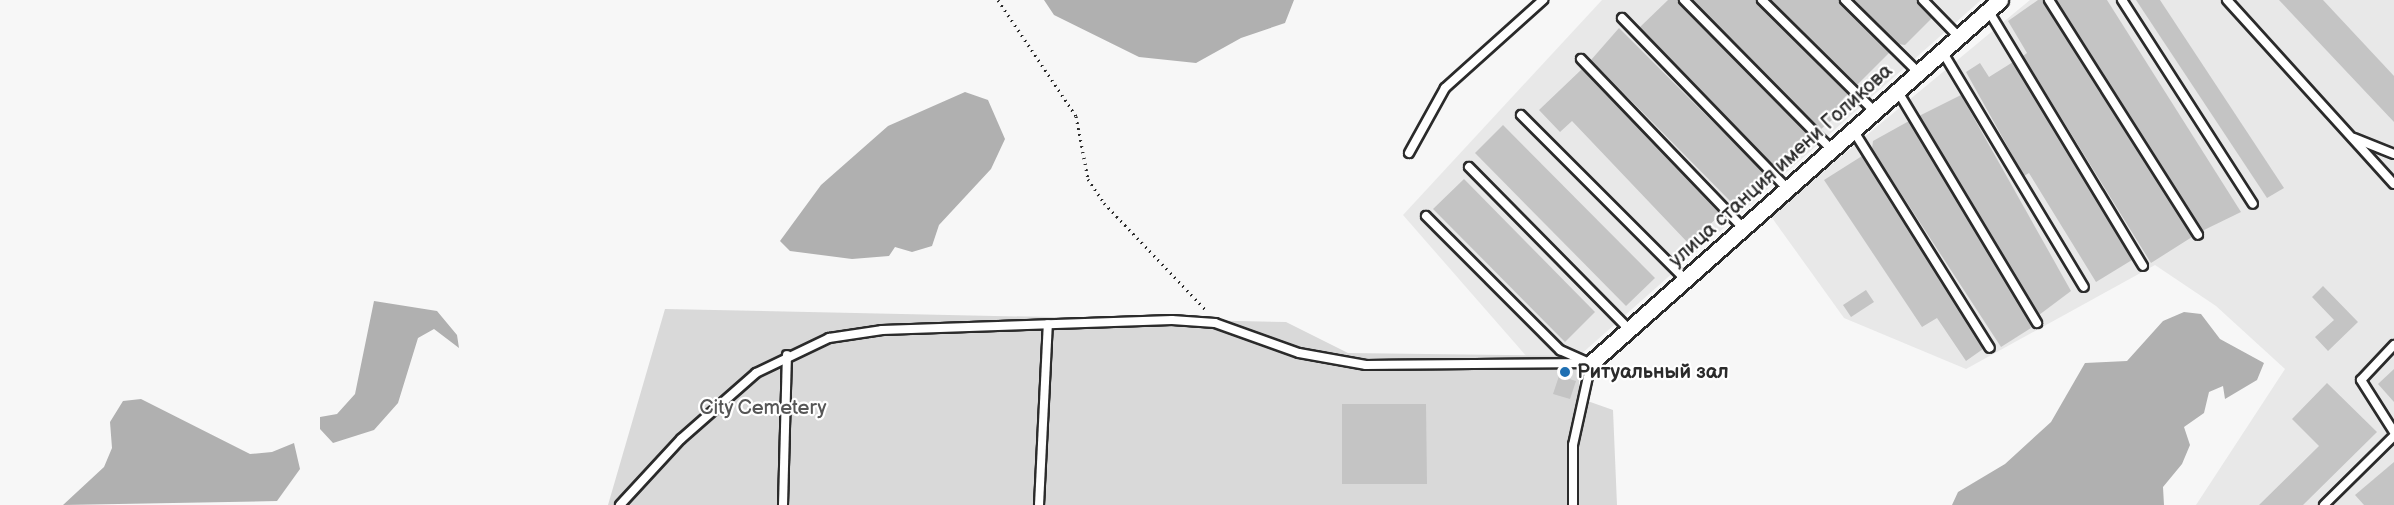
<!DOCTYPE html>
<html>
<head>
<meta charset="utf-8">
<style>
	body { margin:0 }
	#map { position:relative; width:2394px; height:505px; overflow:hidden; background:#f7f7f7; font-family:"Balsamiq Sans",sans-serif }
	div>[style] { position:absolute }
	.built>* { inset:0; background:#e8e8e8 }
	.green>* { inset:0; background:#d9d9d9 }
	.water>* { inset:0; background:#b0b0b0 }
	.building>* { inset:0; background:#c4c4c4 }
	.path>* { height:3px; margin-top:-1.5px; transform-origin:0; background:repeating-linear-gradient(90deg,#2b2b2b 0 1.5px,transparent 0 6px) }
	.roads { filter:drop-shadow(2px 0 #2b2b2b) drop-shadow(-2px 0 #2b2b2b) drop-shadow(0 2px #2b2b2b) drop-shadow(0 -2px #2b2b2b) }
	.service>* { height:8px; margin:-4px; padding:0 4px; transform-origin:4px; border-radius:4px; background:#fff }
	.minor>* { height:15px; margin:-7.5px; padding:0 7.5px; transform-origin:7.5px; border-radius:7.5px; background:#fff }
	.dots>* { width:16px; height:16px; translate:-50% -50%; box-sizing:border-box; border:3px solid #fff; border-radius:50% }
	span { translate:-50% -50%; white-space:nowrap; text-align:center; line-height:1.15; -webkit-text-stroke:4.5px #fff; paint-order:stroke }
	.street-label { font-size:20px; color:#2b2b2b }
	.poi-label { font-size:20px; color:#2b2b2b; font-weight:700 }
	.left { translate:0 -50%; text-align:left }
	.park-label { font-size:20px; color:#565656 }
</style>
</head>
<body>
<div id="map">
	<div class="built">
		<i style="clip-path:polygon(1602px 0,1981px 0,1579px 356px,1527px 357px,1403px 215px)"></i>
		<i style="clip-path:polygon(2030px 0,2394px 0,2394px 505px,2196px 505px,2285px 369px,2216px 306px,2155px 265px,1966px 369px,1844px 318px,1770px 215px)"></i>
	</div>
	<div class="green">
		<i style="clip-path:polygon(665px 309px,1286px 322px,1348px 353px,1579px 356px,1579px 398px,1613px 410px,1617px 505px,608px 505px)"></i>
	</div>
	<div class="water">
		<i style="clip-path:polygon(1044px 0,1294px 0,1285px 23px,1241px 38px,1196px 63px,1139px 57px,1054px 15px)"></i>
		<i style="clip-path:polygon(965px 92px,988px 100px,1005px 139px,991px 169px,939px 225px,932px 246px,912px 252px,895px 247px,889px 256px,852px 259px,790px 251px,780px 241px,821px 185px,888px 126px)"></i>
		<i style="clip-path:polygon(374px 301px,437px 311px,457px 335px,459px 348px,434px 329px,418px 338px,398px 403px,374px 430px,333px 443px,320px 429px,320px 417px,337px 414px,355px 394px)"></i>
		<i style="clip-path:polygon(2184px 312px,2201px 314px,2220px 339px,2264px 363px,2257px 380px,2225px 399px,2223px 386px,2209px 392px,2204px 413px,2184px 427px,2190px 445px,2182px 464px,2163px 487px,2164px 505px,1952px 505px,1958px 492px,2005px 464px,2051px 422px,2085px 363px,2127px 361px,2163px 321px)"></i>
		<i style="clip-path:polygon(141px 399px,250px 454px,272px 452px,294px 443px,300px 469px,277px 501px,63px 505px,104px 467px,112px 448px,110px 422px,123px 401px)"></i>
	</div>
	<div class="building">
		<i style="clip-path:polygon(1668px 0,1678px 0,1812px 138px,1782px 167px,1774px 166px,1640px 27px)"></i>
		<i style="clip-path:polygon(1692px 0,1756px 0,1848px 94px,1843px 99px,1850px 105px,1820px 130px)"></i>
		<i style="clip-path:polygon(1771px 0,1839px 0,1890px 52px,1857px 85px)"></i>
		<i style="clip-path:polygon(1854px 0,1917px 0,1932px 18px,1905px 45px,1898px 44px)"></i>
		<i style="clip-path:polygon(2038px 0,2043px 0,2192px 237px,2151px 263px,2023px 56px,2027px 53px,2008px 21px)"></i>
		<i style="clip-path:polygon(2056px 0,2107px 0,2241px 212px,2202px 231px)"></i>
		<i style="clip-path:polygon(2136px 0,2160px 0,2284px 188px,2267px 198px)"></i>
		<i style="clip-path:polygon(2279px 0,2323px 0,2394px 76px,2394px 122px)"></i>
		<i style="clip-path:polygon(1619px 28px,1765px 174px,1733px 204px,1591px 60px)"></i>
		<i style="clip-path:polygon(2013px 62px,2132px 260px,2096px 282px,2029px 173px,2024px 176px,1966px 72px,1980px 63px,1989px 77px)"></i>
		<i style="clip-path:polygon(1582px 69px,1721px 214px,1689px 244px,1572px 121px,1560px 132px,1539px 110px)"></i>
		<i style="clip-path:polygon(1961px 95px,2071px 291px,2039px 315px,1919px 116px)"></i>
		<i style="clip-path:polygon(1909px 121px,2029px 321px,2031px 328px,2001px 347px,1872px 149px,1873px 141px)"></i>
		<i style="clip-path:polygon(1503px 125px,1655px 278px,1626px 306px,1475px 153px)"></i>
		<i style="clip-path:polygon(1862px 156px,1983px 349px,1966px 361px,1937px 318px,1922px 327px,1824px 180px)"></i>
		<i style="clip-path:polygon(1464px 179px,1595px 312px,1565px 342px,1433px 209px)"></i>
		<i style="clip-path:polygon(2323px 286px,2358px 322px,2328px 351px,2315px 337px,2334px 320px,2312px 297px)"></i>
		<i style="clip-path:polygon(1866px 290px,1874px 302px,1851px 317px,1843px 305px)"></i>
		<i style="clip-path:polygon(2394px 369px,2394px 402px,2378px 384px)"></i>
		<i style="clip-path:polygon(1559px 376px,1576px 381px,1570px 399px,1553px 394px)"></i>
		<i style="clip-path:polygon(2327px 383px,2377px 432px,2303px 505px,2259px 505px,2319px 446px,2292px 419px)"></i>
		<i style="clip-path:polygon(1342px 404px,1426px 404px,1427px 484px,1342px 484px)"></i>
		<i style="clip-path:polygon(2394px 462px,2394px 505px,2364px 505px,2355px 495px)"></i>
	</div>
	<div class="path">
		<i style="left:998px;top:0;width:140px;rotate:56.1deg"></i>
		<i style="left:1076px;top:116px;width:64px;rotate:79.2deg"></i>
		<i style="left:1088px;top:179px;width:29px;rotate:56deg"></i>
		<i style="left:1104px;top:203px;width:148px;rotate:46.4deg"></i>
	</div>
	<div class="roads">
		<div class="service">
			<i style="left:1684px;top:0;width:209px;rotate:45.4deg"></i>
			<i style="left:1762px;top:0;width:158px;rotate:44.7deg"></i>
			<i style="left:1845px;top:0;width:103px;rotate:44.6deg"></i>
			<i style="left:1923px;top:0;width:50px;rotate:45.8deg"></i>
			<i style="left:2049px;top:0;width:278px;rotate:57.6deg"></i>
			<i style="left:2122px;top:0;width:242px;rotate:57.3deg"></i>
			<i style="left:2227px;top:0;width:248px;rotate:47.8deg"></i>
			<i style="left:1988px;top:10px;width:299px;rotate:58.8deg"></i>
			<i style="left:1622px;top:18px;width:237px;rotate:45.9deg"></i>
			<i style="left:1942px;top:51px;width:275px;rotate:59deg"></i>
			<i style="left:1581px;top:59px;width:234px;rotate:46.2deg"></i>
			<i style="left:1897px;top:90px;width:272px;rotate:59deg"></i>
			<i style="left:1521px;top:115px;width:232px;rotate:45deg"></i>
			<i style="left:1853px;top:130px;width:257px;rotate:57.9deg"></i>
			<i style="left:2354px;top:138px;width:43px;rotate:21.8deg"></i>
			<i style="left:1409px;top:153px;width:74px;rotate:-61deg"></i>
			<i style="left:1445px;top:88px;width:132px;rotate:-41.9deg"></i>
			<i style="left:1469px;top:167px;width:228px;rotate:45.4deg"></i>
			<i style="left:1426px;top:216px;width:190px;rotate:45deg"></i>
			<i style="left:1560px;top:350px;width:30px;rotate:24deg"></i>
			<i style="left:2394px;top:345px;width:48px;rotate:133.3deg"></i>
			<i style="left:2361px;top:380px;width:62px;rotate:57.6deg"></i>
			<i style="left:620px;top:505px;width:90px;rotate:-47.3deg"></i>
			<i style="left:681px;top:439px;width:100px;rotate:-41.3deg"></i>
			<i style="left:756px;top:373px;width:81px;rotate:-25.6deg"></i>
			<i style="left:829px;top:338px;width:54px;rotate:-8.6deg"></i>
			<i style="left:882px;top:330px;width:290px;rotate:-2deg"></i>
			<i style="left:1172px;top:320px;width:43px;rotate:4deg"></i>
			<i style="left:1215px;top:323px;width:89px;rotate:19.7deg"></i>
			<i style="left:1299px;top:353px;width:68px;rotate:10.2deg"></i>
			<i style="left:1366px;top:365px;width:225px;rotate:-0.5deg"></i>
			<i style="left:783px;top:505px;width:150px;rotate:-88.5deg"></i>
			<i style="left:1039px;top:505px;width:181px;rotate:-87.2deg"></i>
			<i style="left:1573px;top:505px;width:60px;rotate:-90deg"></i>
			<i style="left:1573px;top:445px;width:84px;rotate:-77.6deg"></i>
			<i style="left:2324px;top:505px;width:98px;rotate:-44.6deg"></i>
		</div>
		<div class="minor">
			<i style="left:1591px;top:363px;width:547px;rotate:-41.59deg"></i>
		</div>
	</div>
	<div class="dots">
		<i style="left:1565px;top:372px;background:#1f6fb2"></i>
	</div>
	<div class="street-label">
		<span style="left:1781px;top:166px;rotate:-42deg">улица станция имени Голикова</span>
	</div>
	<div class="poi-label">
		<span class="left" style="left:1577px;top:372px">Ритуальный зал</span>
	</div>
	<div class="park-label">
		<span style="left:763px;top:408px">City Cemetery</span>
	</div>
</div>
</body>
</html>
